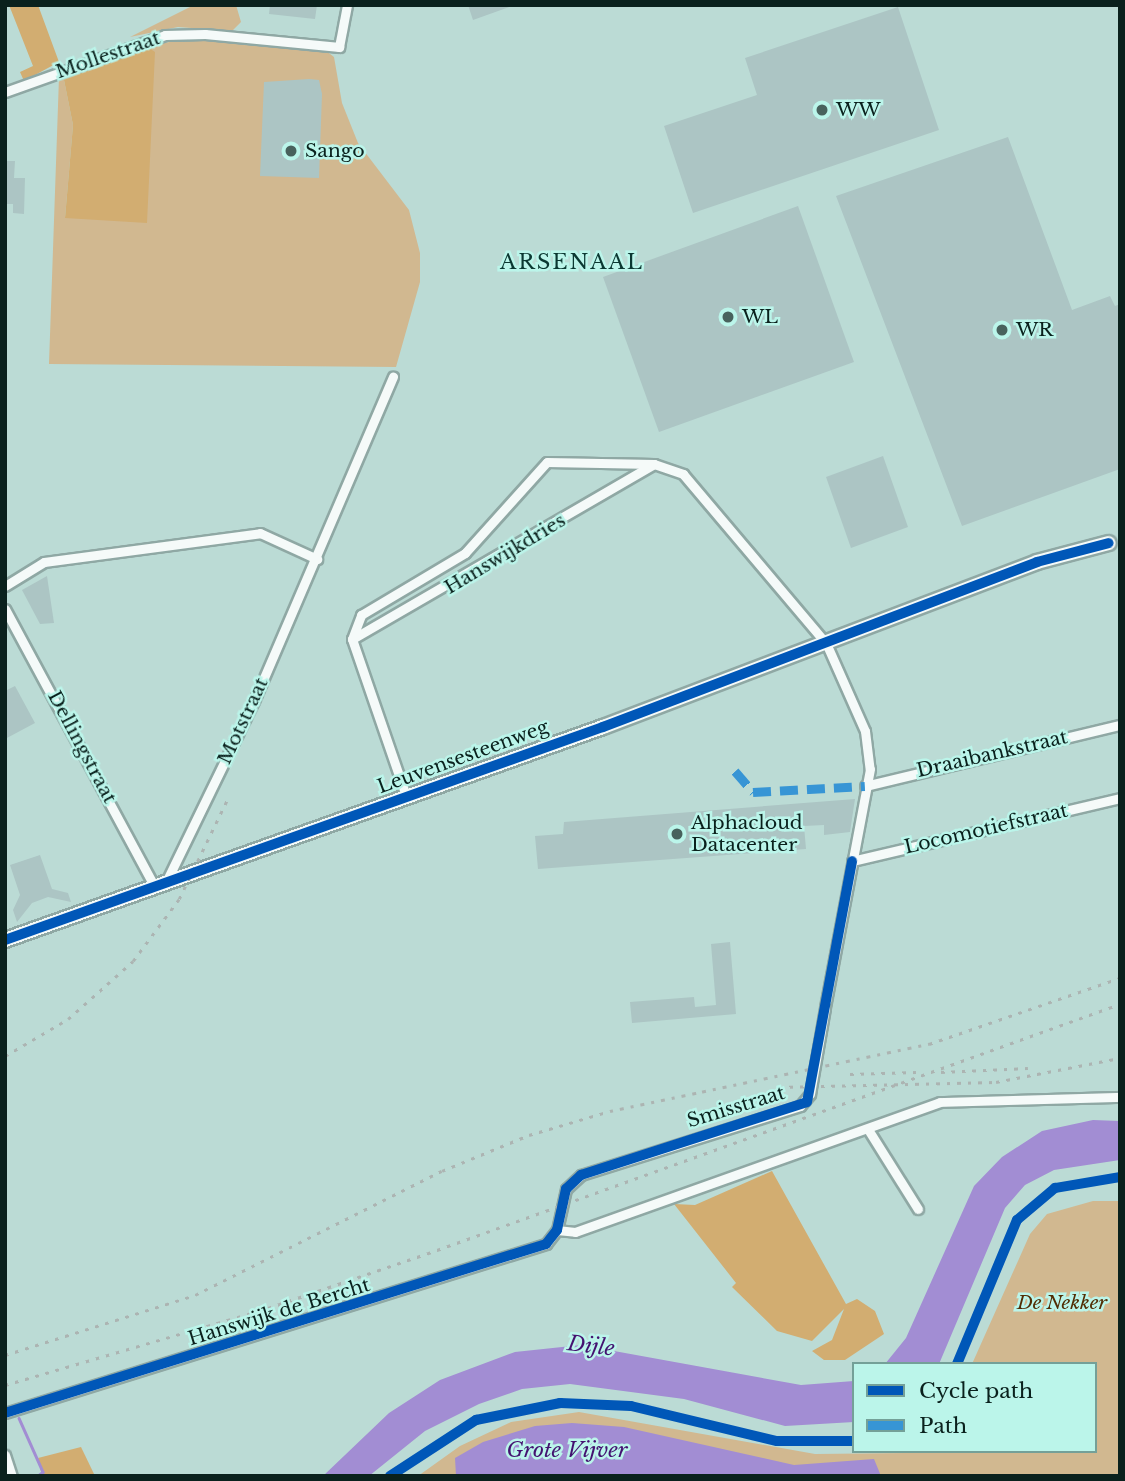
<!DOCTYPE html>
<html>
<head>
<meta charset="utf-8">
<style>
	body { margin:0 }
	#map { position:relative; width:1125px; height:1481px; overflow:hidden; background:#bbdbd5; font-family:"Libre Baskerville",serif }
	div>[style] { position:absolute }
	.green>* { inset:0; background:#d1b890 }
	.forest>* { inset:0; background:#d2ad71 }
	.water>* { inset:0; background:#a28dd3 }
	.stream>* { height:2.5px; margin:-1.25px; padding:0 1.25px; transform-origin:1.25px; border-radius:1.25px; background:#a28dd3 }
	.building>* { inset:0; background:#acc5c4 }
	.roads { filter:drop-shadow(2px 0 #8fa8a4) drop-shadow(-2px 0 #8fa8a4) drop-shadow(0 2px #8fa8a4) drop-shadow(0 -2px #8fa8a4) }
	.street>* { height:9px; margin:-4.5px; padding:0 4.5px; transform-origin:4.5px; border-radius:4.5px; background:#f5faf9 }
	.primary>* { height:14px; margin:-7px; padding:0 7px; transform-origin:7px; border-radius:7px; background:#f5faf9 }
	.rail>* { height:2.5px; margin-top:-1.25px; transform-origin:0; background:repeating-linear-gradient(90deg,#acb4b2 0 3.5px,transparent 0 10.5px) }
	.bridges { filter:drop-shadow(2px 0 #8fa8a4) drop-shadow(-2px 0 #8fa8a4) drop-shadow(0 2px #8fa8a4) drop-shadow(0 -2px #8fa8a4) }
	.street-bridge>* { height:9px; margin:-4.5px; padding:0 4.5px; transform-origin:4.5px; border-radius:4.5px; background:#f5faf9 }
	.quiet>* { height:9px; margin-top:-4.5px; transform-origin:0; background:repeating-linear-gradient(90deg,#3795d5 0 18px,transparent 0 27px) }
	.cycleway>* { height:10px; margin:-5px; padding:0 5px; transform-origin:5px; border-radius:5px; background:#0057b8 }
	.dots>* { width:19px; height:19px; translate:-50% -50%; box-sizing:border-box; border:4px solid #bbf5ea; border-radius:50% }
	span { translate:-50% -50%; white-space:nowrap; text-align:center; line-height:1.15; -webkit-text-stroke:5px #bbf5ea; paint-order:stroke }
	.street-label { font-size:19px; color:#0a211d }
	.poi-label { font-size:19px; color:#0a211d }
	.left { translate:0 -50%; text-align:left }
	.park-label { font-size:19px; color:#522d04; font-style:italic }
	.neighbourhood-label { font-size:21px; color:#0b3832; letter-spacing:2px }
	.water-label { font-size:21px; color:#431270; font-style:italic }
	.frame { position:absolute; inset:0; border:7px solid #0a211d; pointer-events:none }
	.legend { position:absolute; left:852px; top:1362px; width:245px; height:91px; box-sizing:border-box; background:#bbf5ea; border:2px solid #74a098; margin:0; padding:9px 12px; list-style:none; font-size:21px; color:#0a211d }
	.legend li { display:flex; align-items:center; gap:14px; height:35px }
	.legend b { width:35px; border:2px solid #74a098 }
</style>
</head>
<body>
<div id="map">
	<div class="green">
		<i style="clip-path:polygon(194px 5px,236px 5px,241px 22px,232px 31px,178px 27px,130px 37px)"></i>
		<i style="clip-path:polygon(199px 37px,325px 50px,334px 57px,342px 103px,358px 143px,409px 210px,420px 253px,420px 282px,396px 367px,49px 364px,59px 77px,63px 75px,73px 125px,65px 218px,146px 46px)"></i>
		<i style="clip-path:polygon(1093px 1201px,1120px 1201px,1120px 1476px,418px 1476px,460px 1446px,511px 1422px,579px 1412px,815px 1454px,1095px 1451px,1095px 1364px,972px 1364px,1030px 1234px,1047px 1214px)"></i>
	</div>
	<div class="forest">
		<i style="clip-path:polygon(9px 5px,38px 5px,59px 62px,24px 81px,20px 72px,33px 66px)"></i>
		<i style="clip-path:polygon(146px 46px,155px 52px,147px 223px,65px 218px,73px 125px,63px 75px)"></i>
		<i style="clip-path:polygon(772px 1171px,846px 1304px,857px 1299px,875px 1311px,884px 1334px,845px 1360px,824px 1360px,812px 1351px,832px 1340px,844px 1309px,812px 1341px,777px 1331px,732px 1287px,736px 1283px,674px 1204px,695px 1205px)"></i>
		<i style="clip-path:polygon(81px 1447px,95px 1476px,42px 1476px,38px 1458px)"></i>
	</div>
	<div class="water">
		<i style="clip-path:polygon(1093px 1120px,1120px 1121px,1120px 1160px,1054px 1170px,1025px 1185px,1005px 1208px,939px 1364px,885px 1364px,906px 1338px,974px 1186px,1002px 1157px,1042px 1131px)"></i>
		<i style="clip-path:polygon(581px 1345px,801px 1385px,854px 1381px,854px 1422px,785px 1426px,684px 1399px,570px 1384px,522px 1389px,479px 1404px,425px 1431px,369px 1476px,323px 1476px,389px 1413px,440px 1380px,515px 1352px)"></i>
		<i style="clip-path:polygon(572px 1423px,624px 1427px,794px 1465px,874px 1459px,881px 1476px,456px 1476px,455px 1458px,483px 1442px,535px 1426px)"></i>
	</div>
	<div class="stream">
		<i style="left:19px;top:1418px;width:59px;rotate:66deg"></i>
		<i style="left:43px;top:1472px;width:6px;rotate:141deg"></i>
	</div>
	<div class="building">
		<i style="clip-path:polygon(270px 5px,317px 5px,315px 19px,269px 14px)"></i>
		<i style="clip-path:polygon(468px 5px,512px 5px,512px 6px,473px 20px)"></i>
		<i style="clip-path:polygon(898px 7px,939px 130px,693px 213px,664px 126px,757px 95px,745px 58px)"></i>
		<i style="clip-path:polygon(309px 79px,319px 80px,322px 94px,319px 178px,260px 176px,264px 82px)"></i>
		<i style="clip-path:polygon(1008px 137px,1072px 310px,1110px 296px,1115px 306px,1120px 304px,1120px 469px,962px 526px,836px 196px)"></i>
		<i style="clip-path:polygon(5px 161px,15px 161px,14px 178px,25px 178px,24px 214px,13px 213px,13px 204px,5px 204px)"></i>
		<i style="clip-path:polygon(798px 206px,854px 362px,659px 432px,603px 277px)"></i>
		<i style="clip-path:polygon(883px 456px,908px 527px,851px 548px,826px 477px)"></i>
		<i style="clip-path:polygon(47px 576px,54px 623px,40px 624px,22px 590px)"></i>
		<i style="clip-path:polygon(15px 686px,35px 723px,5px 739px,5px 691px)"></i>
		<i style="clip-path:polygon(855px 799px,850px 832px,824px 835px,824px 825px,804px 826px,806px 849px,538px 869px,535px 836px,563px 834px,564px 822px)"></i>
		<i style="clip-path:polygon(40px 855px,52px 889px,68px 893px,71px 902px,48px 897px,32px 903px,17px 922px,13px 910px,20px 895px,10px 865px)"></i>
		<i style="clip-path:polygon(730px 942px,736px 1014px,632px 1023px,630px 1002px,694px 997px,695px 1007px,716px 1005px,711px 944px)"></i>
	</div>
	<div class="roads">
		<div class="street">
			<i style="left:5px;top:92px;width:170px;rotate:-19.6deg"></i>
			<i style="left:165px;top:35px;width:40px;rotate:-1.4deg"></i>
			<i style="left:205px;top:34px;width:135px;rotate:5.5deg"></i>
			<i style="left:339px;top:47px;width:43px;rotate:-79.2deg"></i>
			<i style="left:654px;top:464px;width:31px;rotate:19deg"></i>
			<i style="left:683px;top:474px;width:221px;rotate:49.8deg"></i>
			<i style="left:826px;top:643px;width:96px;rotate:66.1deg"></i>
			<i style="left:865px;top:731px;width:38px;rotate:83deg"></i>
			<i style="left:870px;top:769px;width:243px;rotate:100.7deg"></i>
			<i style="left:5px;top:586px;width:46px;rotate:-31.6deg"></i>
			<i style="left:44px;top:562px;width:218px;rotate:-7.6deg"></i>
			<i style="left:260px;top:533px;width:63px;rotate:24.5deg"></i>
			<i style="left:5px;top:609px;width:316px;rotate:61.7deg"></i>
			<i style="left:352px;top:639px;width:26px;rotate:-69deg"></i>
			<i style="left:361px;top:615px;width:121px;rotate:-30.8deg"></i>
			<i style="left:465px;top:553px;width:122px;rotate:-48deg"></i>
			<i style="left:547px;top:462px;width:107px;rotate:1.1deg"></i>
			<i style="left:654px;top:464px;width:349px;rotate:149.9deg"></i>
			<i style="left:352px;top:639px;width:166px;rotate:71deg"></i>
			<i style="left:865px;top:786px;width:262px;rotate:-13.5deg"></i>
			<i style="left:852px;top:861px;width:275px;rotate:-13.2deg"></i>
			<i style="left:166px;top:882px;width:201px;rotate:-64.1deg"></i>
			<i style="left:254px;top:701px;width:353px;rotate:-66.8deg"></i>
			<i style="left:869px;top:1131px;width:92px;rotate:57.9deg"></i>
			<i style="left:557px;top:1230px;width:18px;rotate:6deg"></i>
			<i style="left:575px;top:1232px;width:387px;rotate:-19.6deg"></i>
			<i style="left:940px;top:1102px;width:180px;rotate:-1.6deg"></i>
			<i style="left:5px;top:1413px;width:567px;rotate:-17.35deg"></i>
			<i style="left:546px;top:1244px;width:18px;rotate:-52deg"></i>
			<i style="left:557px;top:1230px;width:42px;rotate:-77.6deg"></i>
			<i style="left:566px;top:1189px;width:21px;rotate:-43deg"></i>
			<i style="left:581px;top:1175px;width:230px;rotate:-17.5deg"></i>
			<i style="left:800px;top:1106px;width:16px;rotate:-50deg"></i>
			<i style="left:5px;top:1455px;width:22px;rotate:72deg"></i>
		</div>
		<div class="primary">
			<i style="left:5px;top:940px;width:635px;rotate:-19.61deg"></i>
			<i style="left:603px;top:727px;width:464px;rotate:-20.8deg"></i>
			<i style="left:1037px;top:562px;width:74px;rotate:-14.8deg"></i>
		</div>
	</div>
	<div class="rail">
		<i style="left:5px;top:1056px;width:73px;rotate:-30.4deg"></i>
		<i style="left:68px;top:1019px;width:87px;rotate:-41.7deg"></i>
		<i style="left:133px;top:961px;width:77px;rotate:-53.4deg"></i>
		<i style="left:179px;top:899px;width:112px;rotate:-64.1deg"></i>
		<i style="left:941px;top:1072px;width:87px;rotate:-2.6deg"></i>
		<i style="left:850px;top:1074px;width:66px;rotate:-1.7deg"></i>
		<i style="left:779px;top:1087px;width:217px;rotate:-1.3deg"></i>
		<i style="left:996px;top:1082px;width:126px;rotate:-11deg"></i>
		<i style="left:5px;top:1355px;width:199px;rotate:-17.5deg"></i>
		<i style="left:195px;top:1295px;width:276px;rotate:-26.7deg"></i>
		<i style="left:442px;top:1171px;width:94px;rotate:-22.5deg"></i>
		<i style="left:529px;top:1135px;width:84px;rotate:-16.5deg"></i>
		<i style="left:610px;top:1111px;width:326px;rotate:-11.9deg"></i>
		<i style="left:929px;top:1044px;width:202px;rotate:-19.1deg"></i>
		<i style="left:5px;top:1385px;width:274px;rotate:-16.3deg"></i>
		<i style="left:268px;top:1308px;width:179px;rotate:-18.9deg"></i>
		<i style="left:437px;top:1250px;width:726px;rotate:-19.81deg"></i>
	</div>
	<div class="bridges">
		<div class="street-bridge">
			<i style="left:810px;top:1094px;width:87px;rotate:-80.1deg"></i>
		</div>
	</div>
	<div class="quiet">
		<i style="left:735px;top:771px;width:28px;rotate:49deg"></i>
		<i style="left:753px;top:792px;width:112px;rotate:-3.1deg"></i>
	</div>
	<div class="cycleway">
		<i style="left:5px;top:940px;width:635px;rotate:-19.61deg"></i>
		<i style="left:603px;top:727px;width:464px;rotate:-20.8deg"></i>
		<i style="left:1037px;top:562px;width:74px;rotate:-14.8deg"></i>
		<i style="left:957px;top:1364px;width:156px;rotate:-67.4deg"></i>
		<i style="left:1017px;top:1220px;width:50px;rotate:-40.1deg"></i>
		<i style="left:1055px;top:1188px;width:66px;rotate:-9.6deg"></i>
		<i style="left:5px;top:1413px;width:567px;rotate:-17.35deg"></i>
		<i style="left:546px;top:1244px;width:18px;rotate:-52deg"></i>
		<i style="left:557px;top:1230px;width:42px;rotate:-77.6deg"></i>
		<i style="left:566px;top:1189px;width:21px;rotate:-43deg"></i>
		<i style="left:581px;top:1175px;width:237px;rotate:-17.9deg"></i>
		<i style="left:807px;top:1102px;width:245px;rotate:-79.4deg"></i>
		<i style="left:390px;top:1476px;width:103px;rotate:-33.1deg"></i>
		<i style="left:476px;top:1420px;width:86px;rotate:-11.4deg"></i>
		<i style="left:560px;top:1403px;width:71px;rotate:2.4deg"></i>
		<i style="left:631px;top:1406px;width:150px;rotate:13.5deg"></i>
		<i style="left:777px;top:1441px;width:77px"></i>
	</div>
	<div class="dots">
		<i style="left:822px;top:110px;background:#48625d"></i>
		<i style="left:291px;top:151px;background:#48625d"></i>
		<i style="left:728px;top:317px;background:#48625d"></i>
		<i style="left:1002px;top:330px;background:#48625d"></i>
		<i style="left:677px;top:834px;background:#48625d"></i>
	</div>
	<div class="street-label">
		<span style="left:108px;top:55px;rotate:-19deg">Mollestraat</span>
		<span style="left:505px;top:554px;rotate:-31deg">Hanswijkdries</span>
		<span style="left:243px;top:721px;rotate:-65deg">Motstraat</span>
		<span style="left:82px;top:747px;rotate:62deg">Dellingstraat</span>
		<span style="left:992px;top:754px;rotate:-13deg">Draaibankstraat</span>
		<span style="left:463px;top:757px;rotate:-20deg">Leuvensesteenweg</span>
		<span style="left:986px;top:829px;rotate:-13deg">Locomotiefstraat</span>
		<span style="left:736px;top:1107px;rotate:-17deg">Smisstraat</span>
		<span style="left:279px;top:1312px;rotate:-17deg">Hanswijk de Bercht</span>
	</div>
	<div class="poi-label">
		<span class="left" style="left:836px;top:110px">WW</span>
		<span class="left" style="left:305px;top:151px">Sango</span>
		<span class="left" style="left:742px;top:317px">WL</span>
		<span class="left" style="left:1016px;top:330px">WR</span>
		<span class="left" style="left:691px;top:834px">Alphacloud<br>Datacenter</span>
	</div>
	<div class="park-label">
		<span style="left:1062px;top:1303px">De Nekker</span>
	</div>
	<div class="neighbourhood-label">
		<span style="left:572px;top:262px">ARSENAAL</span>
	</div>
	<div class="water-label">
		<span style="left:591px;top:1346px;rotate:7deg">Dijle</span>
		<span style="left:567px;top:1450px">Grote Vijver</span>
	</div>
	<div class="frame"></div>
	<ul class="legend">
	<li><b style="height:9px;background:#0057b8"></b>Cycle path</li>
	<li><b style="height:9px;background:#3795d5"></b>Path</li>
	</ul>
</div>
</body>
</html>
